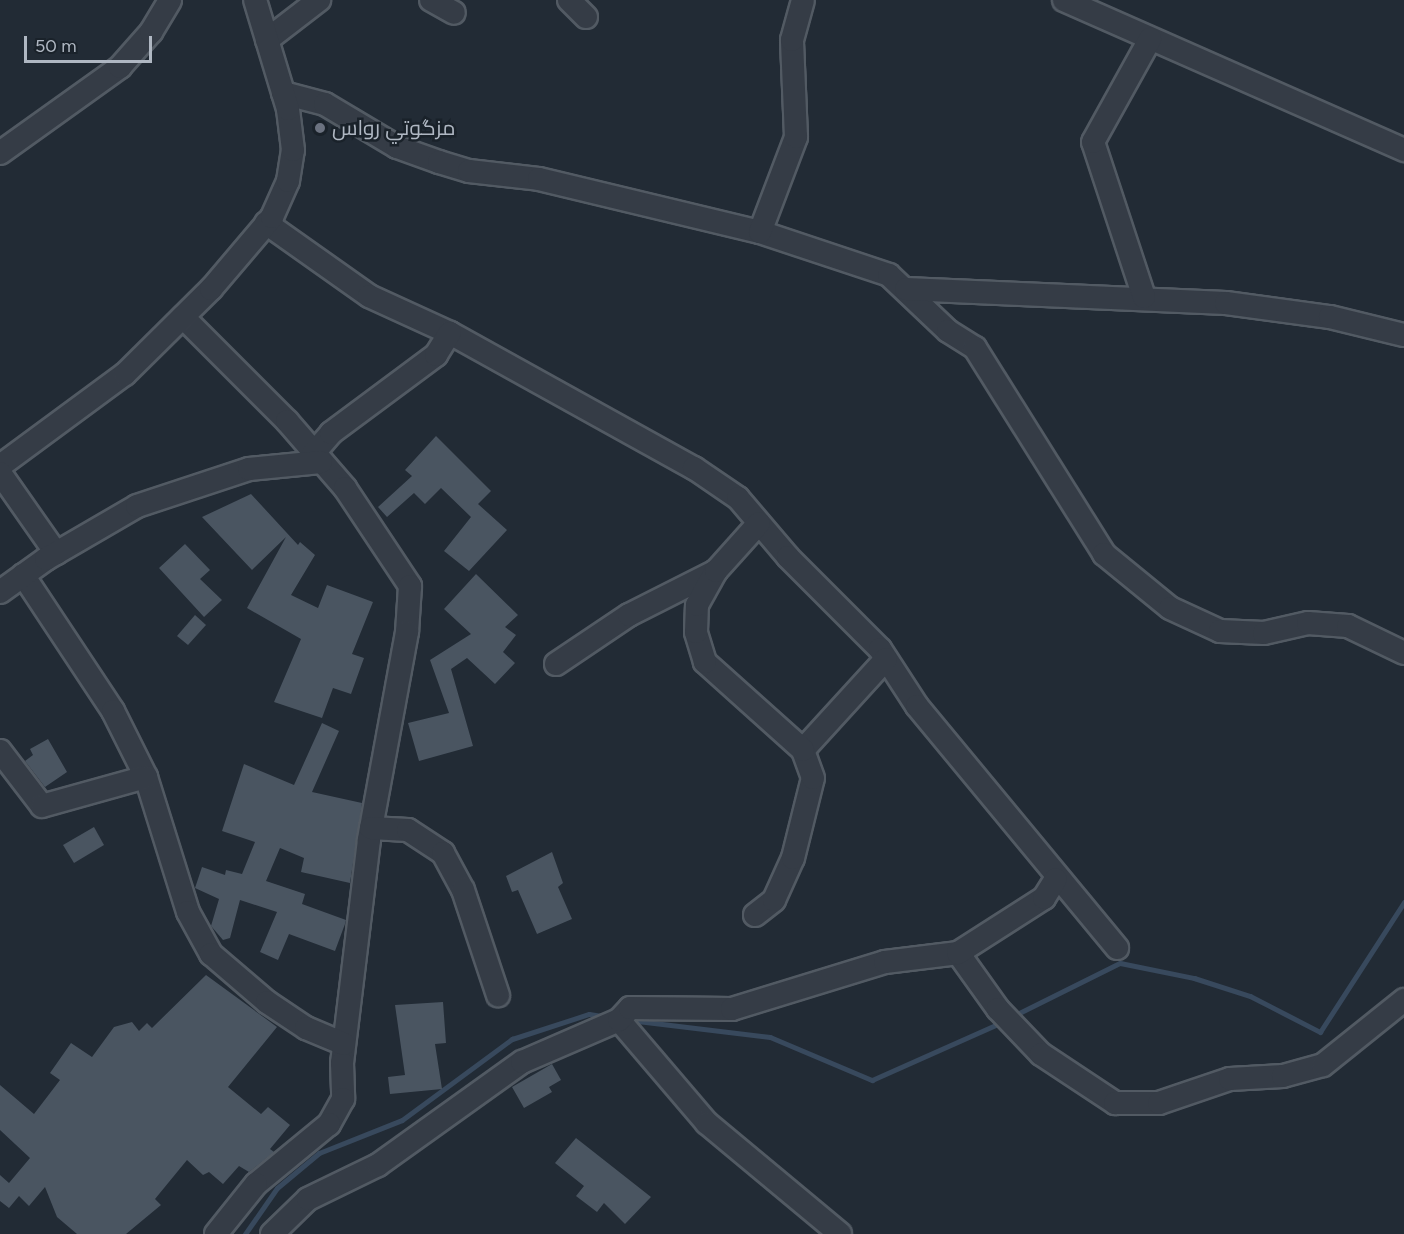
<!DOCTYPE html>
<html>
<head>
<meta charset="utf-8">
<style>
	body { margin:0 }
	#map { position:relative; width:1404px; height:1234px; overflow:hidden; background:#222b35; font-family:Figtree,Cairo,sans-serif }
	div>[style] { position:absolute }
	.stream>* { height:5px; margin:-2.5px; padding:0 2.5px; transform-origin:2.5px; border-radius:2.5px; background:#38495d }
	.building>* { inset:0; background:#4a5561 }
	.roads { filter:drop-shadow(2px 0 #525a63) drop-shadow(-2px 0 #525a63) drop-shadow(0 2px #525a63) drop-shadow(0 -2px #525a63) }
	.minor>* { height:22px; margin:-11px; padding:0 11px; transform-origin:11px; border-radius:11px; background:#353c46 }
	.dots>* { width:16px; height:16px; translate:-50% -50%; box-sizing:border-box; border:3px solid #1a222a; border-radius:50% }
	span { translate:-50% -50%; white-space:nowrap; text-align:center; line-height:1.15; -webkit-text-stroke:5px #1a222a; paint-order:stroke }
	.poi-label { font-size:21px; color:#afb7c2 }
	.left { translate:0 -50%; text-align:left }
	.scale { position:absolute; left:24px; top:36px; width:128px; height:27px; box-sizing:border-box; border:3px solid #afb7c2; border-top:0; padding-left:8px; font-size:18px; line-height:21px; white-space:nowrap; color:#afb7c2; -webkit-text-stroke:4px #1a222a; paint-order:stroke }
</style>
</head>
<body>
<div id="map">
	<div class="stream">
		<i style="left:1013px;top:1016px;width:119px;rotate:-26.4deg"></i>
		<i style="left:1120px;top:963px;width:76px;rotate:11.5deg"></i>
		<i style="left:1194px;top:978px;width:59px;rotate:17.8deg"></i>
		<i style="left:1250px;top:996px;width:79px;rotate:27.2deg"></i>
		<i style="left:1320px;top:1032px;width:155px;rotate:-57.1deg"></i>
		<i style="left:629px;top:1020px;width:142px;rotate:6.9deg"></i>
		<i style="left:770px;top:1037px;width:111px;rotate:22.9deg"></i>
		<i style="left:872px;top:1080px;width:142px;rotate:-24deg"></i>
		<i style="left:245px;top:1234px;width:56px;rotate:-55.2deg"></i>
		<i style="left:277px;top:1188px;width:55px;rotate:-39.8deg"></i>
		<i style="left:319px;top:1153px;width:89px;rotate:-21.7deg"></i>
		<i style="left:402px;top:1120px;width:137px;rotate:-36.4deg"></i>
		<i style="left:512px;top:1039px;width:81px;rotate:-18deg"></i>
		<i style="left:589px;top:1014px;width:19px;rotate:9deg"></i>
	</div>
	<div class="building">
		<i style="clip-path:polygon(436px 436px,491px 491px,478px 504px,507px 530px,469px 571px,444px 551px,471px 517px,441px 488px,425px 504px,414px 493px,387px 517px,378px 507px,412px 476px,405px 470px)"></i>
		<i style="clip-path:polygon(251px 494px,298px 545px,300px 542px,315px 555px,291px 595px,318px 608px,327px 585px,373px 602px,352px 654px,364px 658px,351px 694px,333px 688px,322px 718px,274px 702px,301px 639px,247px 608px,286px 537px,252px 570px,202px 517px)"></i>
		<i style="clip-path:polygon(185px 544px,210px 570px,200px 579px,222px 600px,204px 617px,159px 568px)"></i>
		<i style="clip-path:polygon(476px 574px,518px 615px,505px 627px,516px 635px,503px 652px,515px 663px,495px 684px,467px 658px,451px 669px,473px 746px,419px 761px,408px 723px,449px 713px,430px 660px,471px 634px,444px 609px)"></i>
		<i style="clip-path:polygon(195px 615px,206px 625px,188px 645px,177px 636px)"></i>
		<i style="clip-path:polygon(322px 723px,339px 731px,312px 792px,362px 803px,350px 883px,301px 872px,304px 858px,280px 848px,266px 881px,305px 894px,302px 904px,346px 920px,345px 924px,335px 951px,289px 934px,278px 960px,260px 952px,277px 912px,240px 900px,230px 938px,223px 940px,211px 926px,219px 899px,195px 888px,202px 867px,225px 875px,226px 870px,242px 874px,255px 842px,222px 831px,244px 764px,294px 785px)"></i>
		<i style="clip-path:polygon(48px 739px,67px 772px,45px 787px,25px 761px,33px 755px,30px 749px)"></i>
		<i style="clip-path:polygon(94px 827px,104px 845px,74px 863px,63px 845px)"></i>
		<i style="clip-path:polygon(552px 852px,563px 883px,558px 887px,572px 919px,537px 934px,518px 890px,512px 892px,506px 876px)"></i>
		<i style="clip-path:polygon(206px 975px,277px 1027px,228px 1087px,261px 1114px,268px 1107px,290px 1125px,270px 1149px,274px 1152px,249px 1172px,239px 1166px,223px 1184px,209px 1172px,203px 1175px,187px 1160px,155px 1199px,161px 1205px,126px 1234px,77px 1234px,57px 1217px,45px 1187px,29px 1206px,19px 1196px,9px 1208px,0 1201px,0 1175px,9px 1183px,30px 1158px,0 1130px,0 1085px,34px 1114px,60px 1080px,50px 1073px,71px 1043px,92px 1057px,114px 1027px,132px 1022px,139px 1031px,147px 1023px,152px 1028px)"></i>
		<i style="clip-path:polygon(443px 1002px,446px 1043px,435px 1044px,442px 1089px,390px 1094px,388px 1077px,405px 1075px,395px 1005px)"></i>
		<i style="clip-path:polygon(552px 1064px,561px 1080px,549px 1087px,552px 1092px,524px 1108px,512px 1087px)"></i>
		<i style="clip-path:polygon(576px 1138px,651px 1197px,625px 1224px,604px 1203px,597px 1212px,576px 1196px,584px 1186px,555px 1163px)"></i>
	</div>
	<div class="roads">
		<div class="minor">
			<i style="left:431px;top:0;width:26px;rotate:29deg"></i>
			<i style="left:569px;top:0;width:24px;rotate:45deg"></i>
			<i style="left:1064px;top:0;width:372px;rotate:23.8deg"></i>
			<i style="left:267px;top:40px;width:66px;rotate:-37.6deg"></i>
			<i style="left:283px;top:93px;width:43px;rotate:14.7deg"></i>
			<i style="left:325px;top:104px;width:84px;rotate:30.8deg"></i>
			<i style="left:397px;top:147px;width:45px;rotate:19.7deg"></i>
			<i style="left:439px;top:162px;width:31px;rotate:17deg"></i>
			<i style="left:469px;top:171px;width:70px;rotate:6.5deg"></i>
			<i style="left:539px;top:179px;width:227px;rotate:13.5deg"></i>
			<i style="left:760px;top:232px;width:136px;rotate:18.4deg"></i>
			<i style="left:889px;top:275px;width:81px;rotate:43.5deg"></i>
			<i style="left:948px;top:331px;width:32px;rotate:32deg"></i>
			<i style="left:975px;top:348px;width:243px;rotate:57.9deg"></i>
			<i style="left:1104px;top:554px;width:85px;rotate:39.3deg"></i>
			<i style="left:1170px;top:608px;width:55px;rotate:24.7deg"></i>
			<i style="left:1220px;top:631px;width:44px;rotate:2.6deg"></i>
			<i style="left:1264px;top:633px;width:45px;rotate:-12.8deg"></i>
			<i style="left:1308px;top:623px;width:40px;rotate:4.3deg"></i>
			<i style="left:1348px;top:626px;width:62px;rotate:25.7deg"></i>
			<i style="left:0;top:153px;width:148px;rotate:-35.6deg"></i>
			<i style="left:120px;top:67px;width:47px;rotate:-48.5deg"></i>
			<i style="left:151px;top:32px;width:37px;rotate:-59deg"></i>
			<i style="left:266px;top:223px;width:126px;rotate:35.3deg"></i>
			<i style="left:369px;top:296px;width:89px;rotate:24.6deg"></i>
			<i style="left:450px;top:333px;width:279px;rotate:29deg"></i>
			<i style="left:694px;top:468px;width:53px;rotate:34.3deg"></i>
			<i style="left:738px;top:498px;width:77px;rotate:49.7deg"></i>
			<i style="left:788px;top:557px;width:130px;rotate:45deg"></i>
			<i style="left:880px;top:649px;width:68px;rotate:57deg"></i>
			<i style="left:917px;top:706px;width:314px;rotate:50.4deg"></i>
			<i style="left:760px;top:232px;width:102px;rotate:-69.2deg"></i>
			<i style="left:796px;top:137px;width:97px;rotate:-92.4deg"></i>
			<i style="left:792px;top:40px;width:41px;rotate:-74.6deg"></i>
			<i style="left:906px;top:289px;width:320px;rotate:2.5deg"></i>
			<i style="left:1226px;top:303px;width:105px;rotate:7.7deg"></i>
			<i style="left:1330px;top:317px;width:76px;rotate:13.7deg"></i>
			<i style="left:1144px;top:297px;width:163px;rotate:-108.2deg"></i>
			<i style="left:1093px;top:142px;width:118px;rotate:-61deg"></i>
			<i style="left:183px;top:317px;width:147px;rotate:45deg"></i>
			<i style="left:287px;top:421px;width:89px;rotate:49.1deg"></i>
			<i style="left:345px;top:488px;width:118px;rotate:56.4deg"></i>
			<i style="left:410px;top:586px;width:46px;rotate:93.7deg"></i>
			<i style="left:407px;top:632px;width:211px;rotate:100.4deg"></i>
			<i style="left:369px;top:840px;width:225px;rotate:96.9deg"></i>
			<i style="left:342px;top:1063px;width:36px;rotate:88deg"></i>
			<i style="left:343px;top:1099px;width:29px;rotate:119deg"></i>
			<i style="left:329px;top:1124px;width:94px;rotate:140.6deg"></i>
			<i style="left:256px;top:1184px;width:64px;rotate:128.7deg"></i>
			<i style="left:313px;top:454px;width:28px;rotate:-49deg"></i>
			<i style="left:331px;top:433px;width:131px;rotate:-36.6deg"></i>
			<i style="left:436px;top:355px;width:26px;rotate:-58deg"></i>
			<i style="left:0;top:466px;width:155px;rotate:-36.4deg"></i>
			<i style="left:125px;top:374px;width:121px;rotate:-44.7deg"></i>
			<i style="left:211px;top:289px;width:94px;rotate:-49.7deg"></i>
			<i style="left:272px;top:217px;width:39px;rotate:-66deg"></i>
			<i style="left:288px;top:181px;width:31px;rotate:-81deg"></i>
			<i style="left:293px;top:150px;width:41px;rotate:-97deg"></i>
			<i style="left:288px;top:109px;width:114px;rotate:-106.8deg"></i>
			<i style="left:0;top:473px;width:98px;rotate:55deg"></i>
			<i style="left:23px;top:575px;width:163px;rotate:56.5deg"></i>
			<i style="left:113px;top:711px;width:74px;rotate:63.4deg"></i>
			<i style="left:146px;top:777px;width:141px;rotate:72.7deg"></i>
			<i style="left:188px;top:912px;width:48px;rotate:61.3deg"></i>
			<i style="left:211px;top:954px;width:74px;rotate:40.6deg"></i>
			<i style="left:267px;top:1002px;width:47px;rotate:33.7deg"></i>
			<i style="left:306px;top:1028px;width:41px;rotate:22.8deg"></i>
			<i style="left:0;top:592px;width:57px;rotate:-35.7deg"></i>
			<i style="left:46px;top:559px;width:105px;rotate:-30.2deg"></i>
			<i style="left:137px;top:506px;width:118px;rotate:-18.3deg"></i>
			<i style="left:249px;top:469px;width:72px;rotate:-5.6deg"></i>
			<i style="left:556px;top:664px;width:88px;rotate:-33.9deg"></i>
			<i style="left:629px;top:615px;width:97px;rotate:-26.8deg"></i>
			<i style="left:803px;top:750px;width:123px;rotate:-47.6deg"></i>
			<i style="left:0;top:751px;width:69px;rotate:52.6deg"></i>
			<i style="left:42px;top:806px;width:108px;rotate:-15.6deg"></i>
			<i style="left:371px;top:828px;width:37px;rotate:3deg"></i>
			<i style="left:408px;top:830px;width:42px;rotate:33.3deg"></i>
			<i style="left:443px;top:853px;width:42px;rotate:61.6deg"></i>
			<i style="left:463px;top:890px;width:111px;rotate:71.6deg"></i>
			<i style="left:755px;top:915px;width:24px;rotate:-38deg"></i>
			<i style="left:774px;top:900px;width:46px;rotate:-65.7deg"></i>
			<i style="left:793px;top:858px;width:82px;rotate:-76deg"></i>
			<i style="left:813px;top:778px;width:30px;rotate:-110deg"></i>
			<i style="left:803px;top:750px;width:132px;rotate:-138.1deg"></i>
			<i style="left:705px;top:662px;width:31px;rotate:-107deg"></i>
			<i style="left:696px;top:632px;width:27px;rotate:-88deg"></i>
			<i style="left:697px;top:605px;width:39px;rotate:-61deg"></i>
			<i style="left:716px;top:571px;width:64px;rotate:-48.1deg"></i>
			<i style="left:958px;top:953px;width:69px;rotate:54.5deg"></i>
			<i style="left:998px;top:1009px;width:62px;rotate:46.3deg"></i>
			<i style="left:1041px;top:1054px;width:89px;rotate:33.5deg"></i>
			<i style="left:1115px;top:1103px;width:44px"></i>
			<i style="left:1159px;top:1103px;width:75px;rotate:-18.7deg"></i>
			<i style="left:1230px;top:1079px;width:53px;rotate:-3.2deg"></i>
			<i style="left:1283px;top:1076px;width:41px;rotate:-15.4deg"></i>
			<i style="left:1323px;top:1065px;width:104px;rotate:-38.7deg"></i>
			<i style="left:619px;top:1020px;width:135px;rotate:49.5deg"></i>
			<i style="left:707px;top:1123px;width:173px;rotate:39.8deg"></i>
			<i style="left:272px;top:1234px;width:50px;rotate:-44.2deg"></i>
			<i style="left:308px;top:1199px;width:78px;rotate:-25.9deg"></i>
			<i style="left:378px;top:1165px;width:177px;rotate:-35.6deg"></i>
			<i style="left:522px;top:1062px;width:106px;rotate:-23.4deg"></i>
			<i style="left:619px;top:1020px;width:16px;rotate:-47deg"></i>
			<i style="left:630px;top:1008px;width:102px;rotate:0.6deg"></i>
			<i style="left:732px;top:1009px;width:160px;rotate:-17.1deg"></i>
			<i style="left:885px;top:962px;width:74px;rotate:-7deg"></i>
			<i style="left:958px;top:953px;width:102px;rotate:-32.6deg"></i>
			<i style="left:1044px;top:898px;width:22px;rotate:-58deg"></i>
		</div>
	</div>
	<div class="dots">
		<i style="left:320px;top:128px;background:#6b7280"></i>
	</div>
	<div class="poi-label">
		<span class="left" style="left:332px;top:128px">مزگوتي رواس</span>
	</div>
	<div class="scale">50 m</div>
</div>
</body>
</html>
